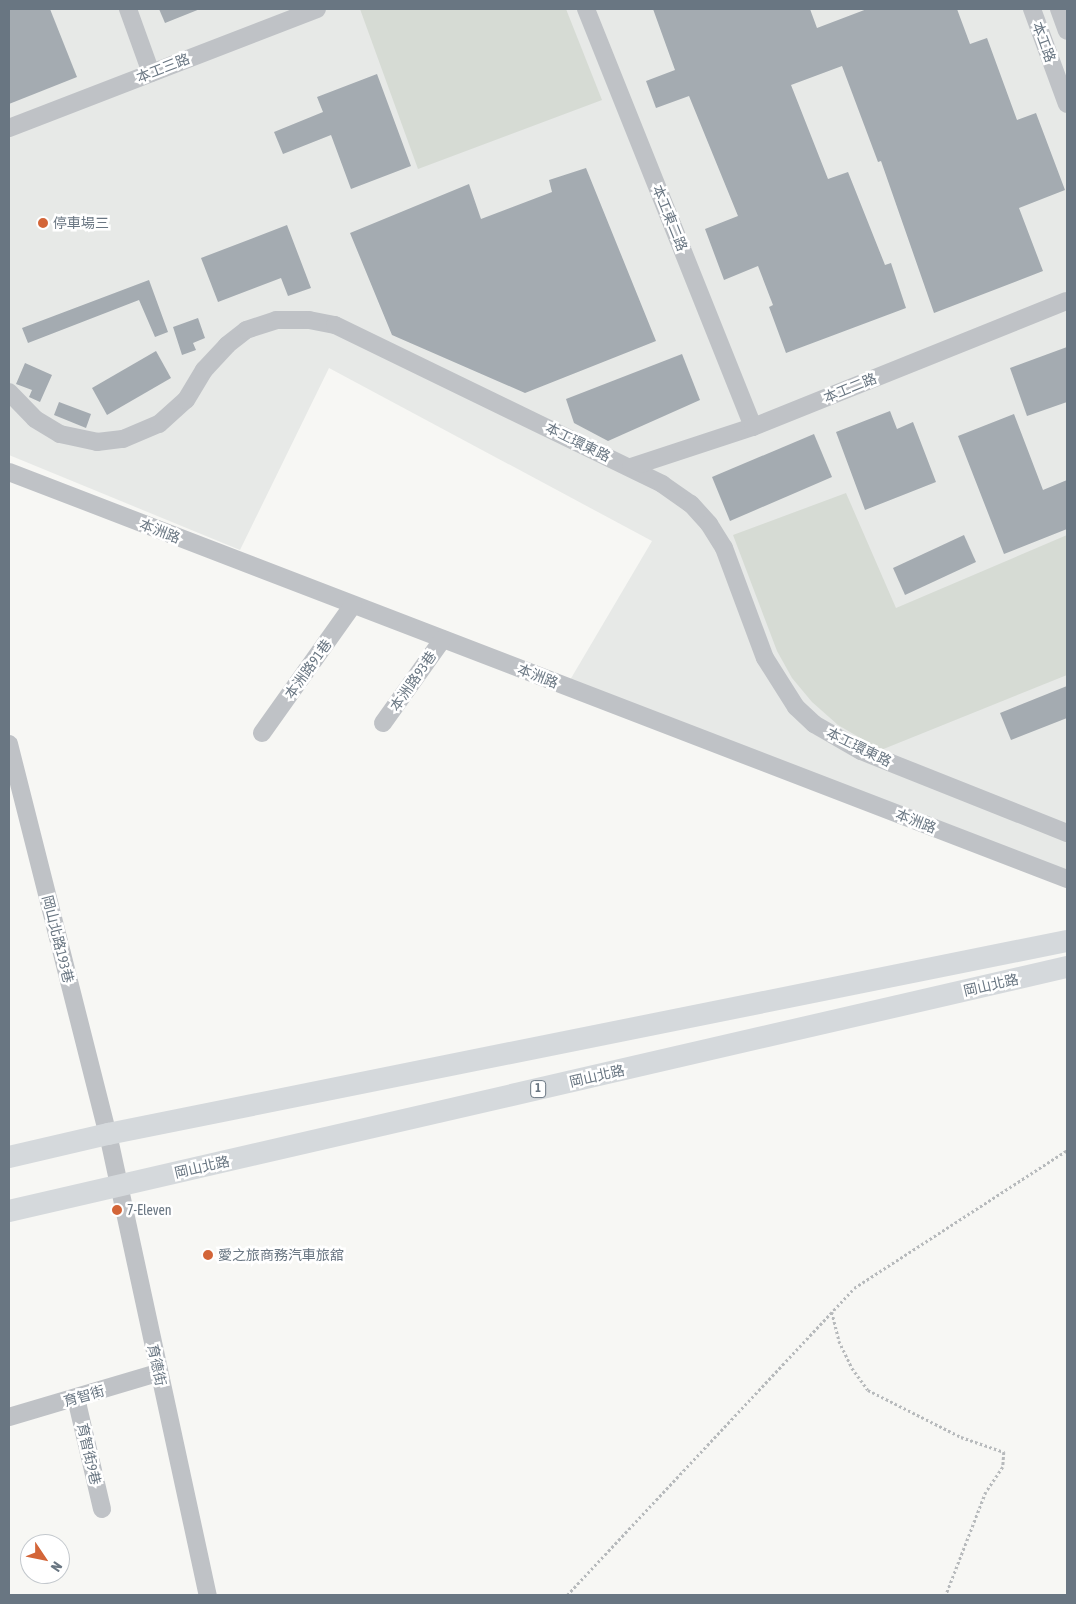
<!DOCTYPE html>
<html>
<head>
<meta charset="utf-8">
<style>
	body { margin:0 }
	#map { position:relative; width:1076px; height:1604px; overflow:hidden; background:#f7f7f4; font-family:"Asap Condensed","Noto Sans TC",sans-serif }
	div>[style] { position:absolute }
	.built>* { inset:0; background:#e7e9e7 }
	.green>* { inset:0; background:#d6dbd4 }
	.building>* { inset:0; background:#a4abb1 }
	.path>* { height:2.5px; margin-top:-1.25px; transform-origin:0; background:repeating-linear-gradient(90deg,#b7babc 0 2.5px,transparent 0 5px) }
	.minor>* { height:18px; margin:-9px; padding:0 9px; transform-origin:9px; border-radius:9px; background:#bfc2c6 }
	.major>* { height:22px; margin:-11px; padding:0 11px; transform-origin:11px; border-radius:11px; background:#d5d9dc }
	.dots>* { width:14px; height:14px; translate:-50% -50%; box-sizing:border-box; border:2px solid #fff; border-radius:50% }
	span { translate:-50% -50%; white-space:nowrap; text-align:center; line-height:1.15; -webkit-text-stroke:5px #fff; paint-order:stroke }
	.shield-label span { padding:1px 4px; background:#fff; border:1px solid; border-radius:4px; -webkit-text-stroke-width:0 }
	.shield-label { font-size:12px; color:#697682; font-weight:700 }
	.street-label { font-size:14px; color:#697682 }
	.poi-label { font-size:14px; color:#697682 }
	.left { translate:0 -50%; text-align:left }
	.frame { position:absolute; inset:0; border:10px solid #697682; pointer-events:none }
	.north { position:absolute; left:20px; top:1534px; width:50px; height:50px; box-sizing:border-box; background:#fff; border:1px solid #c3c8cd; border-radius:50%; rotate:124deg; font-size:14px; font-weight:700; line-height:20px; text-align:center; color:#697682 }
	.north::after { content:''; display:block; margin:auto; width:18px; height:22px; background:#d36538; clip-path:polygon(50% 0,100% 100%,50% 72%,0 100%) }
</style>
</head>
<body>
<div id="map">
	<div class="built">
		<i style="clip-path:polygon(9px 9px,1067px 9px,1067px 871px,570px 680px,652px 541px,329px 368px,240px 550px,9px 455px)"></i>
	</div>
	<div class="green">
		<i style="clip-path:polygon(360px 9px,566px 9px,602px 100px,418px 169px)"></i>
		<i style="clip-path:polygon(846px 493px,896px 608px,1067px 535px,1067px 675px,881px 750px,838px 725px,812px 702px,792px 678px,777px 651px,733px 535px)"></i>
	</div>
	<div class="building">
		<i style="clip-path:polygon(9px 9px,50px 9px,77px 77px,9px 104px)"></i>
		<i style="clip-path:polygon(159px 9px,200px 9px,165px 23px)"></i>
		<i style="clip-path:polygon(653px 9px,810px 9px,817px 28px,867px 9px,957px 9px,970px 44px,987px 38px,1017px 120px,1036px 113px,1065px 190px,1019px 208px,1043px 271px,934px 313px,881px 161px,878px 162px,842px 66px,791px 85px,828px 179px,848px 172px,885px 265px,891px 263px,906px 308px,786px 353px,769px 307px,773px 305px,758px 266px,724px 280px,705px 229px,738px 216px,689px 96px,656px 108px,646px 81px,675px 70px)"></i>
		<i style="clip-path:polygon(377px 74px,411px 166px,351px 189px,331px 135px,283px 154px,274px 132px,323px 112px,317px 97px)"></i>
		<i style="clip-path:polygon(586px 168px,656px 341px,525px 393px,392px 335px,350px 233px,469px 184px,481px 219px,552px 192px,549px 180px)"></i>
		<i style="clip-path:polygon(287px 225px,311px 288px,288px 296px,281px 278px,218px 302px,201px 258px)"></i>
		<i style="clip-path:polygon(149px 280px,168px 332px,155px 337px,139px 300px,28px 343px,22px 328px)"></i>
		<i style="clip-path:polygon(198px 318px,205px 338px,193px 343px,196px 350px,182px 355px,173px 327px)"></i>
		<i style="clip-path:polygon(1067px 347px,1067px 402px,1027px 416px,1010px 368px)"></i>
		<i style="clip-path:polygon(156px 351px,171px 378px,107px 415px,92px 388px)"></i>
		<i style="clip-path:polygon(682px 354px,700px 400px,608px 441px,574px 423px,566px 399px)"></i>
		<i style="clip-path:polygon(25px 363px,52px 375px,40px 402px,29px 397px,32px 390px,16px 384px)"></i>
		<i style="clip-path:polygon(59px 402px,91px 414px,86px 428px,54px 415px)"></i>
		<i style="clip-path:polygon(890px 411px,897px 429px,913px 422px,936px 482px,865px 510px,836px 432px)"></i>
		<i style="clip-path:polygon(1014px 414px,1043px 490px,1067px 480px,1067px 529px,1004px 554px,958px 436px)"></i>
		<i style="clip-path:polygon(814px 434px,832px 477px,730px 521px,712px 477px)"></i>
		<i style="clip-path:polygon(964px 535px,976px 562px,905px 595px,893px 568px)"></i>
		<i style="clip-path:polygon(1067px 686px,1067px 718px,1011px 740px,1000px 713px)"></i>
	</div>
	<div class="path">
		<i style="left:832px;top:1312px;width:30px;rotate:76deg"></i>
		<i style="left:839px;top:1341px;width:30px;rotate:64deg"></i>
		<i style="left:852px;top:1368px;width:27px;rotate:54deg"></i>
		<i style="left:868px;top:1390px;width:104px;rotate:26.8deg"></i>
		<i style="left:961px;top:1437px;width:46px;rotate:19.2deg"></i>
		<i style="left:1004px;top:1452px;width:15px;rotate:94deg"></i>
		<i style="left:1003px;top:1467px;width:30px;rotate:124deg"></i>
		<i style="left:986px;top:1492px;width:110px;rotate:111.2deg"></i>
		<i style="left:567px;top:1595px;width:420px;rotate:-46.9deg"></i>
		<i style="left:854px;top:1288px;width:254px;rotate:-32.9deg"></i>
	</div>
	<div class="minor">
		<i style="left:128px;top:9px;width:68px;rotate:70.2deg"></i>
		<i style="left:586px;top:9px;width:450px;rotate:68.2deg"></i>
		<i style="left:1032px;top:9px;width:101px;rotate:69.8deg"></i>
		<i style="left:1059px;top:9px;width:23px;rotate:70deg"></i>
		<i style="left:9px;top:128px;width:330px;rotate:-21.1deg"></i>
		<i style="left:9px;top:392px;width:37px;rotate:46deg"></i>
		<i style="left:35px;top:419px;width:29px;rotate:31deg"></i>
		<i style="left:60px;top:434px;width:38px;rotate:12deg"></i>
		<i style="left:97px;top:442px;width:26px;rotate:-7deg"></i>
		<i style="left:123px;top:439px;width:39px;rotate:-23deg"></i>
		<i style="left:159px;top:424px;width:36px;rotate:-42deg"></i>
		<i style="left:186px;top:400px;width:35px;rotate:-59deg"></i>
		<i style="left:204px;top:370px;width:34px;rotate:-47deg"></i>
		<i style="left:227px;top:345px;width:24px;rotate:-38deg"></i>
		<i style="left:246px;top:330px;width:32px;rotate:-18deg"></i>
		<i style="left:276px;top:320px;width:33px"></i>
		<i style="left:309px;top:320px;width:26px;rotate:11deg"></i>
		<i style="left:335px;top:325px;width:364px;rotate:25.9deg"></i>
		<i style="left:662px;top:484px;width:35px;rotate:35deg"></i>
		<i style="left:691px;top:504px;width:27px;rotate:48deg"></i>
		<i style="left:709px;top:524px;width:28px;rotate:58deg"></i>
		<i style="left:724px;top:548px;width:117px;rotate:69.6deg"></i>
		<i style="left:765px;top:658px;width:58px;rotate:57.7deg"></i>
		<i style="left:796px;top:707px;width:25px;rotate:43deg"></i>
		<i style="left:814px;top:724px;width:54px;rotate:29.9deg"></i>
		<i style="left:861px;top:751px;width:222px;rotate:21.7deg"></i>
		<i style="left:631px;top:467px;width:128px;rotate:-18.2deg"></i>
		<i style="left:753px;top:427px;width:338px;rotate:-21.9deg"></i>
		<i style="left:9px;top:472px;width:1134px;rotate:21.04deg"></i>
		<i style="left:383px;top:723px;width:103px;rotate:-54.5deg"></i>
		<i style="left:262px;top:733px;width:157px;rotate:-54.6deg"></i>
		<i style="left:9px;top:744px;width:402px;rotate:75.8deg"></i>
		<i style="left:108px;top:1134px;width:472px;rotate:77.8deg"></i>
		<i style="left:76px;top:1398px;width:114px;rotate:76.8deg"></i>
		<i style="left:9px;top:1417px;width:155px;rotate:-16.5deg"></i>
	</div>
	<div class="major">
		<i style="left:9px;top:1157px;width:102px;rotate:-13.1deg"></i>
		<i style="left:108px;top:1134px;width:978px;rotate:-11.38deg"></i>
		<i style="left:9px;top:1211px;width:1086px;rotate:-12.99deg"></i>
	</div>
	<div class="dots">
		<i style="left:43px;top:223px;background:#d36538"></i>
		<i style="left:117px;top:1210px;background:#d36538"></i>
		<i style="left:208px;top:1255px;background:#d36538"></i>
	</div>
	<div class="shield-label">
		<span style="left:538px;top:1089px">1</span>
	</div>
	<div class="street-label">
		<span style="left:1044px;top:42px;rotate:70deg">本工路</span>
		<span style="left:163px;top:68px;rotate:-21deg">本工三路</span>
		<span style="left:670px;top:218px;rotate:68deg">本工東二路</span>
		<span style="left:850px;top:388px;rotate:-22deg">本工二路</span>
		<span style="left:578px;top:442px;rotate:26deg">本工環東路</span>
		<span style="left:160px;top:531px;rotate:21deg">本洲路</span>
		<span style="left:308px;top:669px;rotate:-54deg">本洲路91巷</span>
		<span style="left:538px;top:676px;rotate:21deg">本洲路</span>
		<span style="left:413px;top:681px;rotate:-55deg">本洲路93巷</span>
		<span style="left:859px;top:747px;rotate:26deg">本工環東路</span>
		<span style="left:916px;top:821px;rotate:21deg">本洲路</span>
		<span style="left:58px;top:939px;rotate:76deg">岡山北路193巷</span>
		<span style="left:991px;top:985px;rotate:-13deg">岡山北路</span>
		<span style="left:597px;top:1076px;rotate:-13deg">岡山北路</span>
		<span style="left:202px;top:1167px;rotate:-13deg">岡山北路</span>
		<span style="left:157px;top:1365px;rotate:78deg">育德街</span>
		<span style="left:84px;top:1396px;rotate:-16deg">育智街</span>
		<span style="left:89px;top:1454px;rotate:77deg">育智街9巷</span>
	</div>
	<div class="poi-label">
		<span class="left" style="left:53px;top:223px">停車場三</span>
		<span class="left" style="left:127px;top:1210px">7-Eleven</span>
		<span class="left" style="left:218px;top:1255px">愛之旅商務汽車旅舘</span>
	</div>
	<div class="frame"></div>
	<div class="north">N</div>
</div>
</body>
</html>
